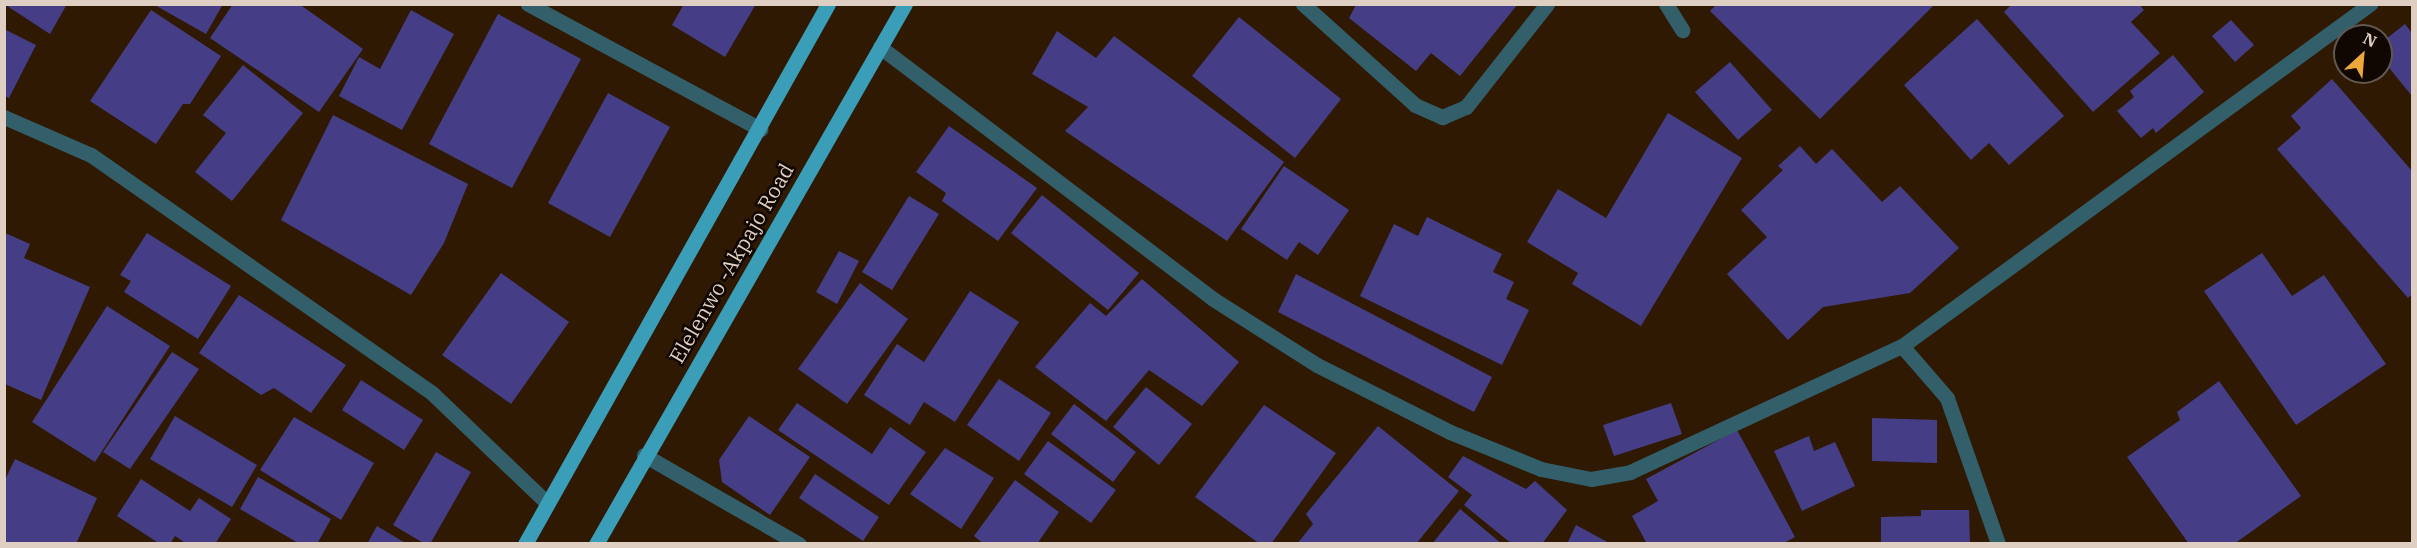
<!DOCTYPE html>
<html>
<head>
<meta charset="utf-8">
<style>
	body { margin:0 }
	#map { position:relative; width:2417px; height:548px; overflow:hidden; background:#2f1903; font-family:"IBM Plex Serif",serif }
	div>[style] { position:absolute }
	.building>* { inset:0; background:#453e86 }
	.minor>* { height:15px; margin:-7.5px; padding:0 7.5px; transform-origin:7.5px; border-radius:7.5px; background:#335f6b }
	.major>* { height:15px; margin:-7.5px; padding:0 7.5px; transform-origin:7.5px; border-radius:7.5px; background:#3a9eb9 }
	span { translate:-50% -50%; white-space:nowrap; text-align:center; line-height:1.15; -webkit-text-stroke:5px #100702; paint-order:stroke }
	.street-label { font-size:21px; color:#decfc2 }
	.frame { position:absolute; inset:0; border:6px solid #decfc2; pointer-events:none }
	.north { position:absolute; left:2333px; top:24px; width:60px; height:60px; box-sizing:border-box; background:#100702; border:2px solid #62574f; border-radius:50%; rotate:26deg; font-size:16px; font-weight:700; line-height:24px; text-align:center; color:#decfc2 }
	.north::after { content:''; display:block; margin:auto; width:21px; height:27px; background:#eda83b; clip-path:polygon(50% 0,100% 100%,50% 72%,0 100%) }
</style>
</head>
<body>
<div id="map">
	<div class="building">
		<i style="clip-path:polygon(4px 4px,67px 4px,50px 34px)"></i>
		<i style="clip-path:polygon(153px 4px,223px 4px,206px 34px)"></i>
		<i style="clip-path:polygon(233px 4px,299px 4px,363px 49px,319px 112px,210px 38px)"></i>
		<i style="clip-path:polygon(684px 4px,756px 4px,725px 57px,672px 25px)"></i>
		<i style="clip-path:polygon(1717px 4px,1935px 4px,1820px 119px,1710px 11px)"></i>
		<i style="clip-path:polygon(2012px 4px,2139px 4px,2144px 10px,2131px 22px,2160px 53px,2093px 112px,2004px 12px)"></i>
		<i style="clip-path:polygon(1356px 5px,1517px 5px,1460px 76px,1431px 53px,1416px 71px,1349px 18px)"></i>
		<i style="clip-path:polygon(151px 10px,221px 56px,190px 104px,183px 104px,156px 144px,90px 101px)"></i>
		<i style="clip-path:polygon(411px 10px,454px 34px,402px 130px,339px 96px,359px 57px,380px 69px)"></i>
		<i style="clip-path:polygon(498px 14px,581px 59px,512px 188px,429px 144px)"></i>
		<i style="clip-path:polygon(1239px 17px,1341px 99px,1295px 158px,1192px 76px)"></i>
		<i style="clip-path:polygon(1977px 19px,2064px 116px,2009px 165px,1989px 143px,1971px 160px,1904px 85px)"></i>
		<i style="clip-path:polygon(2231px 20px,2254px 45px,2235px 62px,2212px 36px)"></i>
		<i style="clip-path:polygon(2405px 24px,2412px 33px,2412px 96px,2381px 58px,2381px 43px)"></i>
		<i style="clip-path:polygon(4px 29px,36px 45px,9px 98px,4px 96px)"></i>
		<i style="clip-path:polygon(1057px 31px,1096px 58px,1114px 36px,1284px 162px,1227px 241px,1065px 131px,1088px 107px,1032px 74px)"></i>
		<i style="clip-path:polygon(2173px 55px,2204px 92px,2156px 133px,2153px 128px,2141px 138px,2117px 111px,2134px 97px,2130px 91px)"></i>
		<i style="clip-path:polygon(1730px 62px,1772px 110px,1738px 140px,1695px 92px)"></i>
		<i style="clip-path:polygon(243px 65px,303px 113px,232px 201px,195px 172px,226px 133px,203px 115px)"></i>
		<i style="clip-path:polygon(2332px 79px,2412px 171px,2412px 294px,2408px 298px,2277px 149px,2301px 128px,2291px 116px)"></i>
		<i style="clip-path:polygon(608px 93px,670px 127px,610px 237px,548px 203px)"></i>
		<i style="clip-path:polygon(1668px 113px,1742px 158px,1641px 326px,1572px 284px,1578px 273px,1527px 242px,1558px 189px,1606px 218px)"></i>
		<i style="clip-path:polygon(333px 115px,468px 184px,444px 243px,411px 295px,281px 220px)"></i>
		<i style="clip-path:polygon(949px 126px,1037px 188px,998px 241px,942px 201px,946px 193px,916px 172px)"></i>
		<i style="clip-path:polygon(1800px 146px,1816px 164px,1832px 149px,1882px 202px,1900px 186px,1959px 248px,1910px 293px,1823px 307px,1788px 340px,1727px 274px,1767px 237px,1741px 210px,1783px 170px,1778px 166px)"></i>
		<i style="clip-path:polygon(1284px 166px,1349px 210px,1318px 255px,1299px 242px,1287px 260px,1241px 229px)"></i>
		<i style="clip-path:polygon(1042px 195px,1139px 273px,1108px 310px,1011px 233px)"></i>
		<i style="clip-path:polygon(909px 196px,939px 214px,892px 290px,862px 272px)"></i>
		<i style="clip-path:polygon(1427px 217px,1502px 254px,1493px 272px,1514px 282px,1506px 299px,1529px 310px,1502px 365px,1360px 296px,1394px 224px,1418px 236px)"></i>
		<i style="clip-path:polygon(5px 233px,30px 244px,24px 258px,90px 287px,41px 400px,5px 384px)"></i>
		<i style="clip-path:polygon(147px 233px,231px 286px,198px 339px,124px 292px,131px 281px,120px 275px)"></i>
		<i style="clip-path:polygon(839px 251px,859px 261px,837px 304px,816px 292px)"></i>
		<i style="clip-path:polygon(2262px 253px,2292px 296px,2324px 275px,2386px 364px,2296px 425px,2204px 291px)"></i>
		<i style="clip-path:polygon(501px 273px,569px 322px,511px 404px,442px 355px)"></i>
		<i style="clip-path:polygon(1296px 274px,1492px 377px,1474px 412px,1278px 312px)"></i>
		<i style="clip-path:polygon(1142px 279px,1239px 362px,1202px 406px,1149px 370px,1106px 421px,1035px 367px,1090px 303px,1106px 316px)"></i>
		<i style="clip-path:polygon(860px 283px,908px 319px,847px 404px,798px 369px)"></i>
		<i style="clip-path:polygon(970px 291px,1019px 322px,955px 422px,924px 402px,910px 425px,864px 395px,897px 344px,924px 362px)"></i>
		<i style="clip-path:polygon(239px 295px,346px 365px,311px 413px,274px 388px,261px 395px,199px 353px)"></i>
		<i style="clip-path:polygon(107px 306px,170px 346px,95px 462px,32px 422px)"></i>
		<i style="clip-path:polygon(172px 352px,199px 369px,130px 469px,103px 452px)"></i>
		<i style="clip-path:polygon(999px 379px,1051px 413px,1019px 461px,967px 425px)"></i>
		<i style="clip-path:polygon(361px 380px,423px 420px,404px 450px,342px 410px)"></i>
		<i style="clip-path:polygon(2219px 381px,2301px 496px,2234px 544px,2189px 544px,2127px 457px,2180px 420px,2177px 412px)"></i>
		<i style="clip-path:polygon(1146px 387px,1192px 424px,1159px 465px,1113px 427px)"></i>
		<i style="clip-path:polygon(797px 403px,872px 454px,890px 427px,926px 452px,889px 505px,778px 430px)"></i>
		<i style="clip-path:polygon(1671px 403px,1682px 434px,1614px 456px,1603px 425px)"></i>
		<i style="clip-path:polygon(1074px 404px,1136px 452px,1113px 482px,1051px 434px)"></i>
		<i style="clip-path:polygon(1264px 405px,1336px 453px,1271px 544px,1260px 544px,1195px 497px)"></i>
		<i style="clip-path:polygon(175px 416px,257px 465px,232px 507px,150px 459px)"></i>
		<i style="clip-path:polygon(749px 416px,810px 457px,770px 515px,722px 482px,719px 460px)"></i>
		<i style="clip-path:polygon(294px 417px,374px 463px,341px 520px,260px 470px)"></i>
		<i style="clip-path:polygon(1872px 418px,1937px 420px,1937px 463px,1872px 461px)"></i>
		<i style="clip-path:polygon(1378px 426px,1459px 491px,1416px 544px,1297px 544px,1313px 524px,1306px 514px)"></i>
		<i style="clip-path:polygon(1737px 430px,1795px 537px,1782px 544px,1647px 544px,1632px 516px,1658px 501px,1646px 479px)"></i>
		<i style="clip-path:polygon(1809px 436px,1814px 451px,1835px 442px,1855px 486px,1802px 511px,1774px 451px)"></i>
		<i style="clip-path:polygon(1048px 441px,1116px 490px,1091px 523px,1024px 474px)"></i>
		<i style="clip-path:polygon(945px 448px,994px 478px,961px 529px,910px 494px)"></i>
		<i style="clip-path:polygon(436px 452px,471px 472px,430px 544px,425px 544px,393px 525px)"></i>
		<i style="clip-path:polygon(1463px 456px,1526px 489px,1535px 481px,1567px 510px,1542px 544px,1512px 544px,1464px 505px,1472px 495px,1448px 477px)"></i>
		<i style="clip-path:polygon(15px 459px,97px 498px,76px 544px,4px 544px,4px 482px)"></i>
		<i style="clip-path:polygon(815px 474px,879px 517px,863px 541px,799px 498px)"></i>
		<i style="clip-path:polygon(258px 477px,331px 519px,317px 544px,300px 544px,240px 509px)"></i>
		<i style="clip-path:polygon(141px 479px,190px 511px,199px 498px,231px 519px,215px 544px,187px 544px,175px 536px,170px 544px,160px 544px,117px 516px)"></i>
		<i style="clip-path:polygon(1015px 480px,1059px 512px,1037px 544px,984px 544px,974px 536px)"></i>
		<i style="clip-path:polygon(1460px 509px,1502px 544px,1432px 544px)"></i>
		<i style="clip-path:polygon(1921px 510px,1969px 510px,1970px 544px,1881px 544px,1881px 517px,1921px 516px)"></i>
		<i style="clip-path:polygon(1576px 525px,1611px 544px,1567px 544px)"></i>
		<i style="clip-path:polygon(377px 526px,407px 544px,367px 544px)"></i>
	</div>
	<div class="minor">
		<i style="left:528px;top:4px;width:264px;rotate:28.3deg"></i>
		<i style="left:1303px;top:4px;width:151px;rotate:42deg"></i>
		<i style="left:1415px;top:105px;width:30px;rotate:24deg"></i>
		<i style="left:1442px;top:117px;width:26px;rotate:-23deg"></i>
		<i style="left:1466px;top:107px;width:131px;rotate:-51.8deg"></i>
		<i style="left:1666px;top:4px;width:31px;rotate:58deg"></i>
		<i style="left:880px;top:47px;width:418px;rotate:37.1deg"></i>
		<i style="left:1213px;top:299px;width:123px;rotate:32.4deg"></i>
		<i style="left:1317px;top:365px;width:149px;rotate:26.7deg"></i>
		<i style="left:1450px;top:432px;width:98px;rotate:22.1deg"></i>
		<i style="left:1541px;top:469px;width:51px;rotate:11.3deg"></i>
		<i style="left:1591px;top:479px;width:40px;rotate:-10deg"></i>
		<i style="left:1630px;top:472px;width:300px;rotate:-24.9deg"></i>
		<i style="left:1902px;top:346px;width:580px;rotate:-36.16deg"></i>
		<i style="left:4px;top:117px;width:95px;rotate:23.6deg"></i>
		<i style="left:91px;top:155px;width:417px;rotate:34.9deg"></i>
		<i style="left:433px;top:394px;width:158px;rotate:43.7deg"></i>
		<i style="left:1902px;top:346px;width:69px;rotate:49.1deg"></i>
		<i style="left:1947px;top:398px;width:155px;rotate:70.7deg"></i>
		<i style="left:644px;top:455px;width:179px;rotate:29.9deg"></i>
	</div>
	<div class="major">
		<i style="left:525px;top:544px;width:619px;rotate:-60.7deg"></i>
		<i style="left:596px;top:544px;width:622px;rotate:-60.22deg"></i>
	</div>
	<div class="street-label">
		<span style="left:731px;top:263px;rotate:-60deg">Elelenwo -Akpajo Road</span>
	</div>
	<div class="frame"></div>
	<div class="north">N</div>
</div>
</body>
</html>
